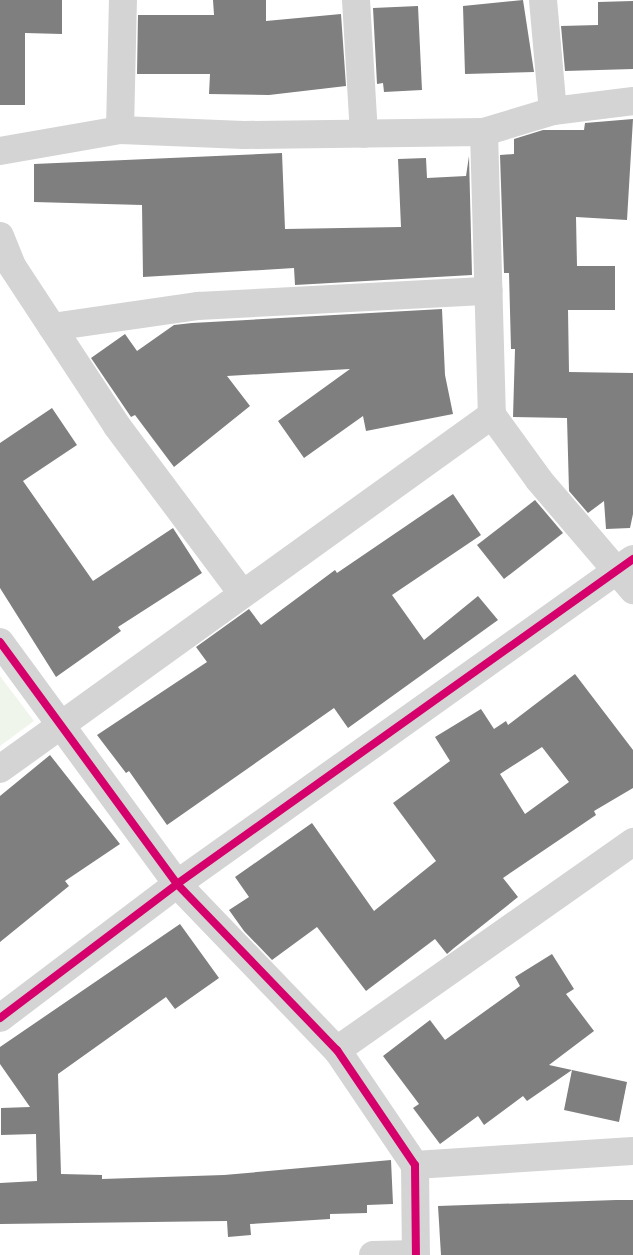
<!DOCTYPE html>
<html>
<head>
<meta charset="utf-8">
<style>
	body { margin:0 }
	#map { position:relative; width:633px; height:1255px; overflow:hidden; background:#fff; font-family:"Golos Text",sans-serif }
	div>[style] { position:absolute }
	.green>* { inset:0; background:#f0f5eb }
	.building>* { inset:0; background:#7f7f7f }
	.minor>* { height:28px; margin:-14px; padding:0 14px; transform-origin:14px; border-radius:14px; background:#d4d4d4 }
	.cycleway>* { height:8px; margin:-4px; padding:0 4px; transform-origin:4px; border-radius:4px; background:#d6006c }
	span { translate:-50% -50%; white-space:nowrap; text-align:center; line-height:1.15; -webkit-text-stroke:5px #fff; paint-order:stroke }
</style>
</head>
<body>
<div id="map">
	<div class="green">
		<i style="clip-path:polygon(0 676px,34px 721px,0 746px)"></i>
	</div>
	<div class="building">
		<i style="clip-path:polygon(0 0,62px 0,62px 34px,25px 33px,25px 105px,0 105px)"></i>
		<i style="clip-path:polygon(213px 0,266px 0,266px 21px,341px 14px,346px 86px,269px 95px,209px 94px,210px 74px,137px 74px,138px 15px,214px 15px)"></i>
		<i style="clip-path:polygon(523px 0,534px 72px,465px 74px,463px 6px)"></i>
		<i style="clip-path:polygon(633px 1px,633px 69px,565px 71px,561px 26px,598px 25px,598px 2px)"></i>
		<i style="clip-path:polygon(418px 6px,422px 90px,384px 92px,383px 83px,377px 84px,373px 8px)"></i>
		<i style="clip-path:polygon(633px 119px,627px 220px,576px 217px,577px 266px,615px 266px,615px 310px,568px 310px,569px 372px,633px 373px,633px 514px,630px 528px,606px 529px,604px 501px,588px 513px,569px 491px,567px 418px,513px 417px,515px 349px,511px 349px,509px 273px,504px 273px,500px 155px,514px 154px,514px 139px,543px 130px,584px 130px,585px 123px)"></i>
		<i style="clip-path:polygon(282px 153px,285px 229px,401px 227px,398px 159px,426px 158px,427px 178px,466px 176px,469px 156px,472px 275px,295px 285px,294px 268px,143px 277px,142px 205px,34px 202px,34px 164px)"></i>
		<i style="clip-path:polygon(442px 309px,445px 375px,453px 414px,366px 431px,363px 416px,304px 458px,278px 421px,350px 369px,227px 376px,250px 406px,174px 467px,135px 415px,131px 417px,91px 358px,125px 334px,137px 351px,174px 325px,192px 323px)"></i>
		<i style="clip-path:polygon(52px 408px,77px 445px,23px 481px,93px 581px,173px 528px,202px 573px,118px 627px,121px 631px,56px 677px,0 588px,0 443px)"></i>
		<i style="clip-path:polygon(453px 494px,481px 535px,392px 595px,424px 640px,478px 596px,498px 620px,348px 728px,334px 708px,167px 825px,129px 771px,126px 773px,97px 735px,207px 662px,196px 647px,249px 609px,261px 625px,335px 570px,337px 573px)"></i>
		<i style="clip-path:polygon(535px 500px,563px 533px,504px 579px,477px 545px)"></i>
		<i style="clip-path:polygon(evenodd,575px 674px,633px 750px,633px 788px,594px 811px,596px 815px,503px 878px,518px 897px,454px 948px,447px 954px,435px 939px,366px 991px,317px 927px,272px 960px,244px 931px,229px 910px,249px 897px,235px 877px,312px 823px,374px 911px,436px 861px,393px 803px,450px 761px,435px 737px,481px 709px,494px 729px,506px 721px,508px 725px,575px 674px,542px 747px,569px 782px,525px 814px,500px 774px,542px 747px)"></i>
		<i style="clip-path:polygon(50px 755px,120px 844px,65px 881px,69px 886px,0 942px,0 796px)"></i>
		<i style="clip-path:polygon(180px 924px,219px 978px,175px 1009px,166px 997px,58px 1074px,61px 1174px,102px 1175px,102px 1179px,224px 1175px,391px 1160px,393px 1204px,367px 1205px,367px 1213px,330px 1214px,330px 1219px,250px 1224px,251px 1235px,228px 1237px,227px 1221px,0 1224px,0 1183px,37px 1181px,36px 1134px,1px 1135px,1px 1108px,30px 1107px,0 1064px,0 1047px)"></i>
		<i style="clip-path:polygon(552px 954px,574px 989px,566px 994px,594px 1031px,549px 1065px,572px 1070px,527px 1101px,523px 1096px,484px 1125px,478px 1116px,440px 1144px,413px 1108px,419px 1104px,383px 1056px,430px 1020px,445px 1040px,520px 986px,515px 977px)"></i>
		<i style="clip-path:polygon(572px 1070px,627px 1082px,619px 1122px,564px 1110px)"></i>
		<i style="clip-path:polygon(616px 1200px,633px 1200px,633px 1255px,441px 1255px,438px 1206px)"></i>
	</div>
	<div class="minor">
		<i style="left:356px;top:0;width:134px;rotate:86.6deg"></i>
		<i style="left:543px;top:0;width:111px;rotate:84.9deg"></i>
		<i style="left:120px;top:130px;width:130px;rotate:-88.7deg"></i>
		<i style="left:484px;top:132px;width:283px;rotate:88.4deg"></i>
		<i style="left:492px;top:415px;width:80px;rotate:54.1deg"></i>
		<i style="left:539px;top:480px;width:145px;rotate:49.5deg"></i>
		<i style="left:0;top:151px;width:122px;rotate:-9.9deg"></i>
		<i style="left:120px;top:130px;width:124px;rotate:2.3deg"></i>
		<i style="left:244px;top:135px;width:240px;rotate:-0.7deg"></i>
		<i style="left:484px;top:132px;width:72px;rotate:-16.9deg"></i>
		<i style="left:553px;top:111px;width:81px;rotate:-7.1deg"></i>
		<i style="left:0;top:236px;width:32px;rotate:68deg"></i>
		<i style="left:12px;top:266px;width:191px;rotate:56.7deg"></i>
		<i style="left:117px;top:426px;width:209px;rotate:53.2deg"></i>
		<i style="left:52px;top:327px;width:148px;rotate:-8.2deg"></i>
		<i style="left:198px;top:306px;width:291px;rotate:-3deg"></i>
		<i style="left:0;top:642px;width:300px;rotate:53.8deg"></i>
		<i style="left:177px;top:884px;width:231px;rotate:46.1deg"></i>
		<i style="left:337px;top:1050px;width:139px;rotate:55.9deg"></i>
		<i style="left:415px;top:1165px;width:90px;rotate:89.4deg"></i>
		<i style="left:0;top:769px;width:606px;rotate:-35.74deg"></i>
		<i style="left:0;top:1018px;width:222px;rotate:-37.1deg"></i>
		<i style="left:177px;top:884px;width:560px;rotate:-35.48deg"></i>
		<i style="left:337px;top:1050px;width:362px;rotate:-35.1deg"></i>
		<i style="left:415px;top:1165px;width:218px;rotate:-3.7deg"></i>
		<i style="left:373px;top:1255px;width:43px;rotate:-1.3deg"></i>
	</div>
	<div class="cycleway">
		<i style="left:0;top:642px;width:300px;rotate:53.8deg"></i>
		<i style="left:177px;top:884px;width:231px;rotate:46.1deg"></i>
		<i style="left:337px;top:1050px;width:139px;rotate:55.9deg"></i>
		<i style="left:415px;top:1165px;width:90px;rotate:89.4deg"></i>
		<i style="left:0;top:1018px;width:222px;rotate:-37.1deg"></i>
		<i style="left:177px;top:884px;width:560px;rotate:-35.48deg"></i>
	</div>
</div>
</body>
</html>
